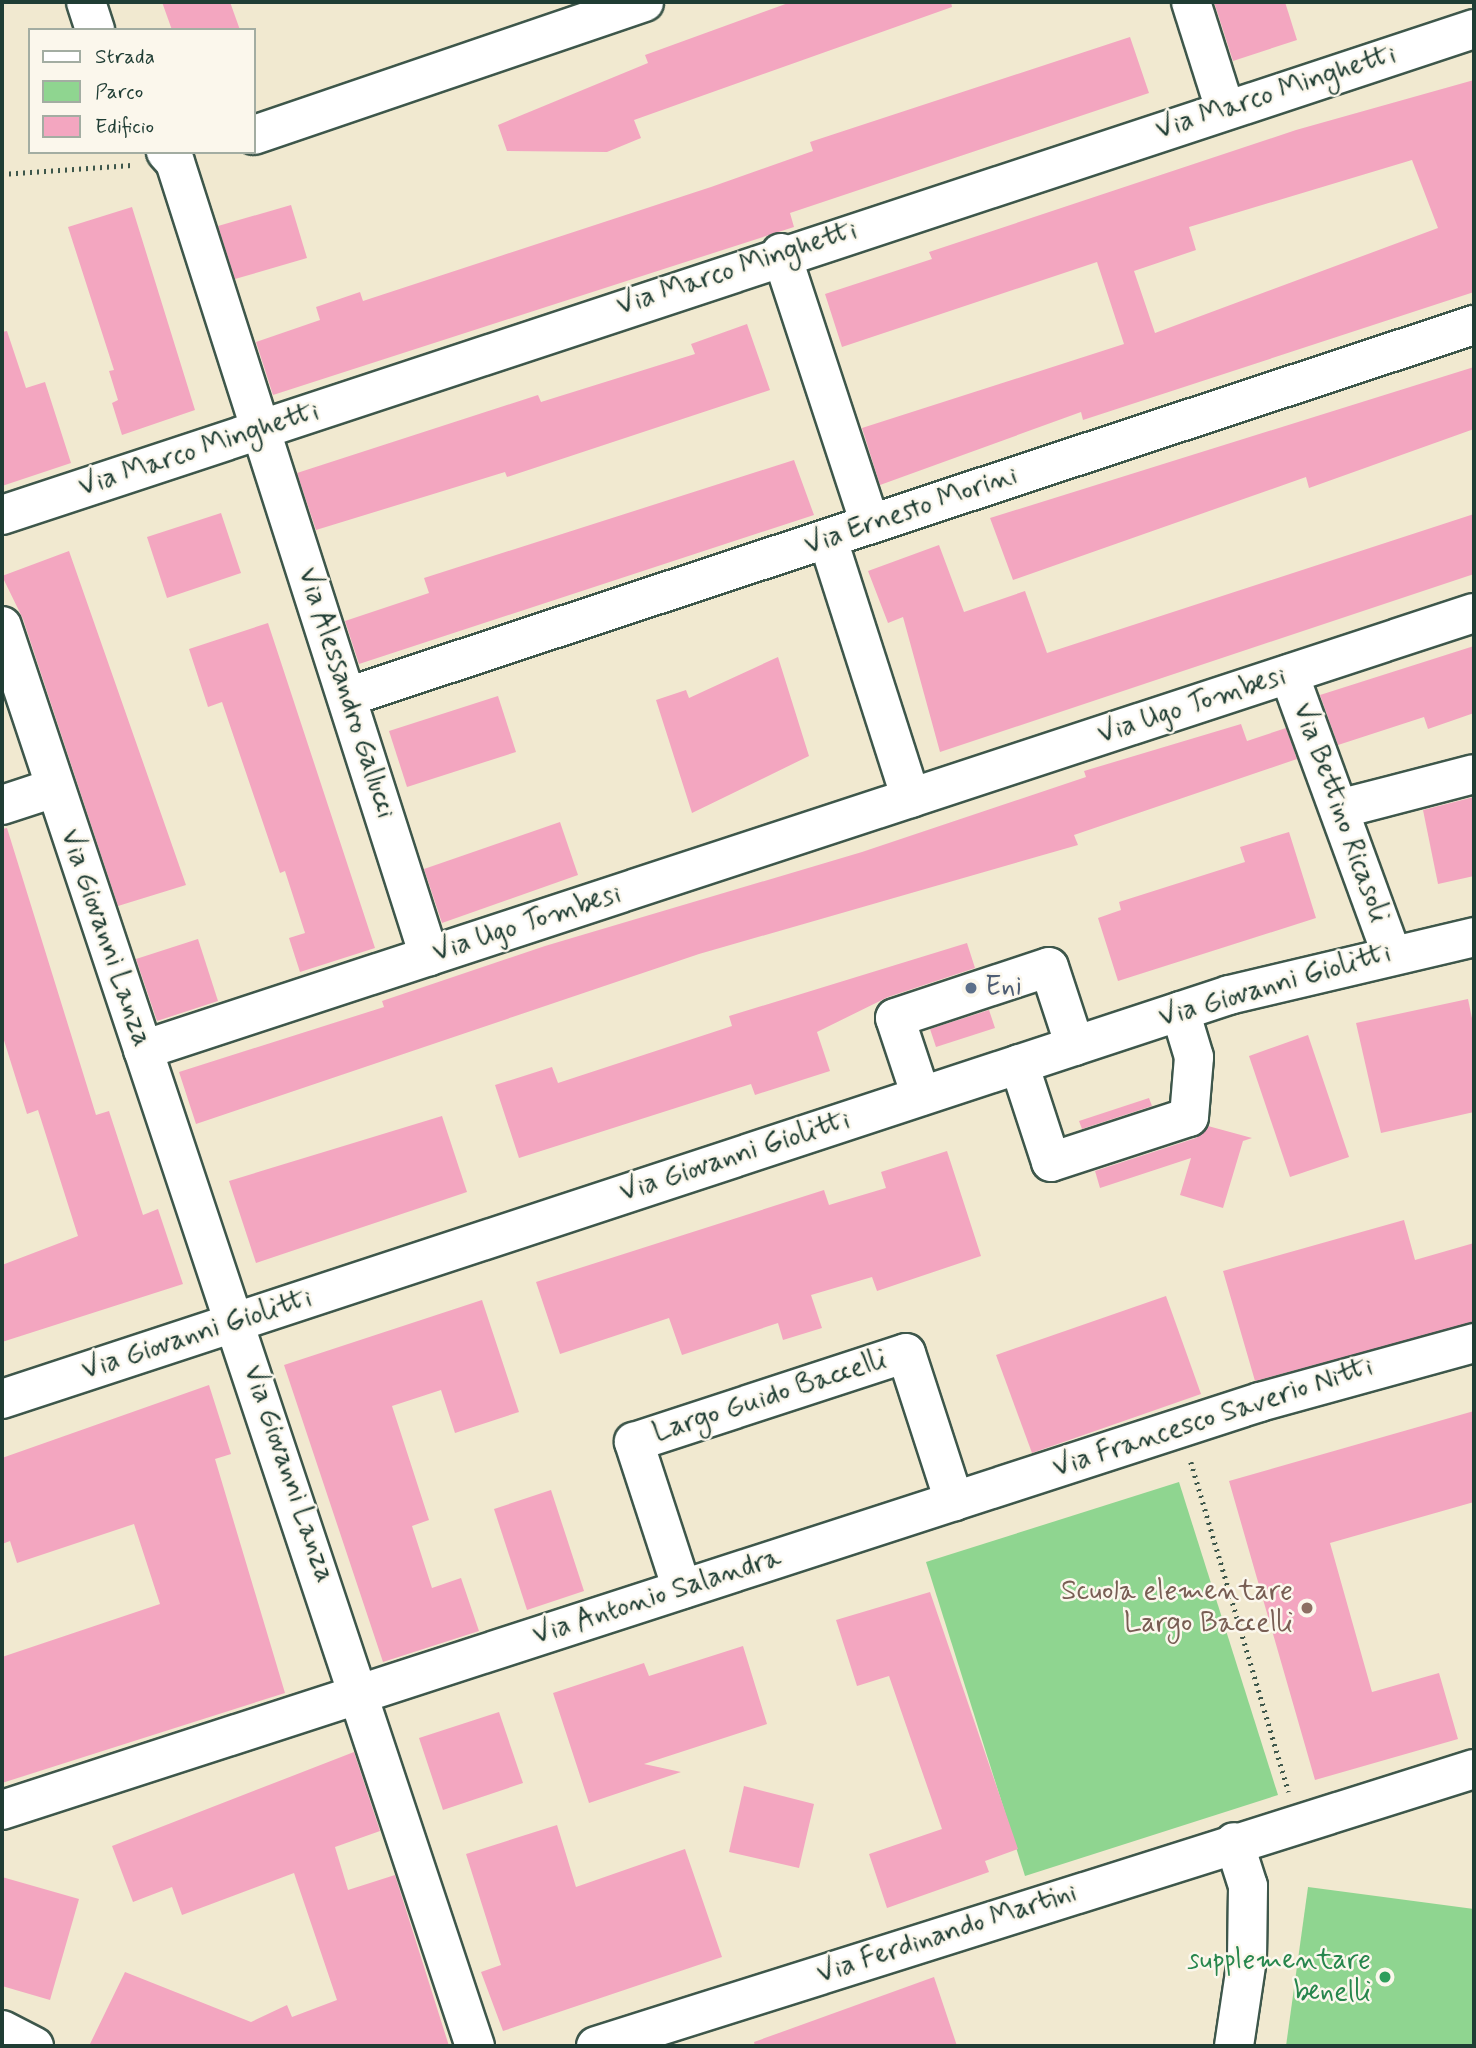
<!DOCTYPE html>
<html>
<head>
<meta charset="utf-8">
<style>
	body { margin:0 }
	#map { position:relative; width:1476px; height:2048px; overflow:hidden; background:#f1e9d0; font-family:Mynerve,sans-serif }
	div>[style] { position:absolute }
	.green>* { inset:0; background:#8fd590 }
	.building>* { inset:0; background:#f3a6c0 }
	.path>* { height:4.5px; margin-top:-2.25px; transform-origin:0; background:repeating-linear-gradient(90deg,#3e574b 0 2px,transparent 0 7px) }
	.roads { filter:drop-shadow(2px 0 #3e574b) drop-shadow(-2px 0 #3e574b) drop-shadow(0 2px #3e574b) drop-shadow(0 -2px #3e574b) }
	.minor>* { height:38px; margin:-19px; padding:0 19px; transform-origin:19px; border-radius:19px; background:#fff }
	.dots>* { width:19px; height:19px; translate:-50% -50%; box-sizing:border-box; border:4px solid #fbf7ec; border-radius:50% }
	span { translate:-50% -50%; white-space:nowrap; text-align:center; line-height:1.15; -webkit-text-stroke:5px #fbf7ec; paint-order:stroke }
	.street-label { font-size:28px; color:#1f3d34 }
	.service-label { font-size:28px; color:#4e5e75 }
	.left { translate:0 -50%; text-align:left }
	.education-label { font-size:28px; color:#785e54 }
	.right { translate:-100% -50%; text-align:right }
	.leisure-label { font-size:28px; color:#27864d }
	.frame { position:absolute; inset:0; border:4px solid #1f3d34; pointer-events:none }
	.legend { position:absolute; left:28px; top:28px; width:228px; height:126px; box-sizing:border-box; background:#fbf7ec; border:2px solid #a3ada2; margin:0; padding:9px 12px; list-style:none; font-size:21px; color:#1f3d34 }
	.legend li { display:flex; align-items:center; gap:14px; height:35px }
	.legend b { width:35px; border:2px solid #a3ada2 }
</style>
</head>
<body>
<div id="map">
	<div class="green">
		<i style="clip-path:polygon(1179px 1482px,1278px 1795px,1025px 1876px,926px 1562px)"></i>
		<i style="clip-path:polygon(1308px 1887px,1474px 1909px,1474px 2046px,1286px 2046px)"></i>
	</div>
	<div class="building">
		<i style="clip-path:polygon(162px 2px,230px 2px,240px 30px,172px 30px)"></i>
		<i style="clip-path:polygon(791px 2px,951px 2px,952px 7px,634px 120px,641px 138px,607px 152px,507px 151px,498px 125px,648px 63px,645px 55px)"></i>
		<i style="clip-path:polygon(1214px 2px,1285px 2px,1297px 40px,1233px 61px)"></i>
		<i style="clip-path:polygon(1130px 37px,1149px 93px,790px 213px,794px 227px,273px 395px,256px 342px,320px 320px,316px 307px,360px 292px,363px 301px,711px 187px,813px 151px,810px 142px)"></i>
		<i style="clip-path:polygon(evenodd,1474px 80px,1474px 292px,1083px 420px,1081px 412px,880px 485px,862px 428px,1124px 344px,1097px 262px,842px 347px,825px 294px,932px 259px,929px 252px,1296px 130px,1474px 80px,1412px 160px,1438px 228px,1155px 333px,1134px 271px,1196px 250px,1189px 227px,1412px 160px)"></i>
		<i style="clip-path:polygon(291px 205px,307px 258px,235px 279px,218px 226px)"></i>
		<i style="clip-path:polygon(132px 207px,195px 410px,122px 435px,112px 403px,118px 400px,109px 371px,114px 370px,68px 227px)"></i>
		<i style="clip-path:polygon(747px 324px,770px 390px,507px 477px,505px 472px,316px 530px,297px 473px,538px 395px,541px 402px,695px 354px,691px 344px)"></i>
		<i style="clip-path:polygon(7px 331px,26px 388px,45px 382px,71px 463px,2px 486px,2px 332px)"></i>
		<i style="clip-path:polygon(1474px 367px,1474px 429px,1309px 488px,1306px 477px,1013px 580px,990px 518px)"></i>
		<i style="clip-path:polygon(794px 460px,814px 515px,359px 664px,345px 621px,429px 593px,424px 578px)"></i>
		<i style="clip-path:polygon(221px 513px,241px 573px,167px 598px,147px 537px)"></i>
		<i style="clip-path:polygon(1474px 514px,1474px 574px,940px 752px,903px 617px,888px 623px,868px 571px,939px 545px,964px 612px,1025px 591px,1047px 653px)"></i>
		<i style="clip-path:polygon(69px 551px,186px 885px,118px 906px,23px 619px,2px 576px)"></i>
		<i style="clip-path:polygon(268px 623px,375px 948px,300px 972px,289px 938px,305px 933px,285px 871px,280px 873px,222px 702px,208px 707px,189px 649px)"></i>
		<i style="clip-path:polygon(1474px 646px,1474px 713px,1428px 729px,1424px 717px,1338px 745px,1320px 695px)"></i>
		<i style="clip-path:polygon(778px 657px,809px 756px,692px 813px,656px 700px,686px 690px,689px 698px)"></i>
		<i style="clip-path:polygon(498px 696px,516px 752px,407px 787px,389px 731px)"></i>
		<i style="clip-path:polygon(1241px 724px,1247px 741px,1286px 728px,1297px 759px,1074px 835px,1078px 845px,699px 954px,196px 1124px,179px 1072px,384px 1007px,382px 1001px,545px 946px,862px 852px,1086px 777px,1084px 771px)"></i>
		<i style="clip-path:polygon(1474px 797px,1474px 876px,1438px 884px,1423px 810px)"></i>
		<i style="clip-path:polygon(560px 822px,578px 875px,442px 923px,424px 869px)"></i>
		<i style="clip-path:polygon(7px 828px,96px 1115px,109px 1111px,143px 1215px,158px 1209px,183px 1284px,2px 1342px,2px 1265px,78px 1236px,38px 1110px,27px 1114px,2px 1034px,2px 829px)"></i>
		<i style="clip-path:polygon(1289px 832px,1316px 918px,1118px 981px,1098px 918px,1121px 910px,1119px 902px,1245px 862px,1240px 847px)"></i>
		<i style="clip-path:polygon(198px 939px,218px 1001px,157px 1021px,136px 959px)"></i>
		<i style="clip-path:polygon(967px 943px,975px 968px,888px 997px,817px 1032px,830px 1071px,755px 1095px,751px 1084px,519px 1158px,495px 1085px,552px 1067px,558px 1083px,732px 1026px,729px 1016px)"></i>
		<i style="clip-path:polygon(1468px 999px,1474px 1028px,1474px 1112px,1381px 1133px,1356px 1023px)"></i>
		<i style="clip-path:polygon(989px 1010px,995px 1028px,936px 1047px,930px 1029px)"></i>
		<i style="clip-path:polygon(1308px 1035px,1349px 1157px,1290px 1177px,1249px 1056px)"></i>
		<i style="clip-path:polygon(1149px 1098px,1152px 1106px,1082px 1129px,1079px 1121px)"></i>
		<i style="clip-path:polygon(442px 1116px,467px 1192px,256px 1263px,229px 1181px)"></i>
		<i style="clip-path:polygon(1208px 1126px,1252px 1138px,1243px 1141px,1223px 1208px,1180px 1195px,1191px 1158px,1100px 1188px,1095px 1171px,1196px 1138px)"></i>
		<i style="clip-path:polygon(947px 1151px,981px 1256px,877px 1291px,872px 1277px,811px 1295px,822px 1328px,783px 1340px,778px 1323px,682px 1355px,669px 1318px,560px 1354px,536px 1282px,824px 1190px,829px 1205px,886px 1188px,881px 1172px)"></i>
		<i style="clip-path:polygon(1404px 1220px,1415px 1260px,1474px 1243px,1474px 1322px,1255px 1381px,1223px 1271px)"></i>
		<i style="clip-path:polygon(1166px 1296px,1201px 1394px,1032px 1453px,996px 1355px)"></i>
		<i style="clip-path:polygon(482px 1300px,519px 1412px,455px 1433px,441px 1390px,392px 1406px,429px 1520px,412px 1526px,432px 1588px,461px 1578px,479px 1631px,383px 1662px,284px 1365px)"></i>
		<i style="clip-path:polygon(209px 1385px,231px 1454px,215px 1459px,285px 1693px,2px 1783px,2px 1657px,160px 1604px,134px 1524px,17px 1563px,10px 1541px,2px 1544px,2px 1458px)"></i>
		<i style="clip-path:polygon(1474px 1411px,1474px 1502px,1330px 1543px,1372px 1692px,1439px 1673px,1458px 1739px,1315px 1780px,1229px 1481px)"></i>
		<i style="clip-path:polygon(551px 1490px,584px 1591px,527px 1610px,494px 1509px)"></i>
		<i style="clip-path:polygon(930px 1592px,1018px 1849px,985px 1861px,989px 1872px,887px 1908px,869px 1854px,942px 1829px,889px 1676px,857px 1686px,836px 1620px)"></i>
		<i style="clip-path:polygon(743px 1646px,767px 1724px,644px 1764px,681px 1772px,589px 1803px,553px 1693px,644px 1663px,649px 1676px)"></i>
		<i style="clip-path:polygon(499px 1712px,523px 1783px,443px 1810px,419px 1738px)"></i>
		<i style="clip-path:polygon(354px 1752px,380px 1831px,335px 1847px,348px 1890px,395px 1875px,449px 2046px,89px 2046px,125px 1972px,251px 2022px,287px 2005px,292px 2017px,337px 2000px,294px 1873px,182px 1915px,172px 1887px,133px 1902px,112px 1846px)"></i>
		<i style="clip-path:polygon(744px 1786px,814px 1804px,799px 1868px,729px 1852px)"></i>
		<i style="clip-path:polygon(557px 1825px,576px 1887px,685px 1849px,722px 1957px,503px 2031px,481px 1972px,501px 1965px,466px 1854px)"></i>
		<i style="clip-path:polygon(2px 1877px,79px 1899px,50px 2000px,2px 1986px)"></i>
		<i style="clip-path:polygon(934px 1977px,957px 2046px,755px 2046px,754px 2042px)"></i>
	</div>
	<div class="path">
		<i style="left:2px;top:174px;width:130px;rotate:-4deg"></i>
		<i style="left:1191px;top:1462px;width:344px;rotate:73.5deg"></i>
	</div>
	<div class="roads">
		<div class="minor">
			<i style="left:86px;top:2px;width:29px;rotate:72deg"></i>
			<i style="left:1191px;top:2px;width:112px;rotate:72.4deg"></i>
			<i style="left:254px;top:135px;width:412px;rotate:-18.8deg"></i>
			<i style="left:166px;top:152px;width:13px;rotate:48deg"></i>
			<i style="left:175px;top:162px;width:834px;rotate:72.26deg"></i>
			<i style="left:781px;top:253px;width:285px;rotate:71.8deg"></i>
			<i style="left:2px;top:515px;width:1550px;rotate:-18.27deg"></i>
			<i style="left:828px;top:540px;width:271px;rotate:72.2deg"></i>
			<i style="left:2px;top:626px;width:1497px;rotate:71.58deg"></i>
			<i style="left:1289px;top:674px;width:297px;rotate:69.9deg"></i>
			<i style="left:347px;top:697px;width:1187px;rotate:-18.27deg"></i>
			<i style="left:2px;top:805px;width:55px;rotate:-18.1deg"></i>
			<i style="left:1339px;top:809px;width:139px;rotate:-14.5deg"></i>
			<i style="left:143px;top:1050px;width:1401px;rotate:-18.18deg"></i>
			<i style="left:1019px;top:1064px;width:103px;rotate:71.9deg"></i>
			<i style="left:1051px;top:1162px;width:145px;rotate:-18.1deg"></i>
			<i style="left:1189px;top:1117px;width:60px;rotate:-85.2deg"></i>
			<i style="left:1194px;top:1057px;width:48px;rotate:-106.9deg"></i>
			<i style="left:921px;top:1096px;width:82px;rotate:-108.4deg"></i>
			<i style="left:895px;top:1018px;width:162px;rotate:-18.3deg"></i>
			<i style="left:1049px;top:967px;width:83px;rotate:71.8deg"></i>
			<i style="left:2px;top:1399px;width:1292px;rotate:-18.22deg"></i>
			<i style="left:1229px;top:995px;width:252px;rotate:-13.3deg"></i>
			<i style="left:682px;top:1589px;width:155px;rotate:-108.1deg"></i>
			<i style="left:634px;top:1442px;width:286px;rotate:-18.1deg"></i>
			<i style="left:906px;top:1353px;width:156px;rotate:72deg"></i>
			<i style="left:2px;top:1810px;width:1323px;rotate:-17.97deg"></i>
			<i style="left:1260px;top:1402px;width:222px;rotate:-15.4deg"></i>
			<i style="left:2px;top:2030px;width:36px;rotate:27deg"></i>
			<i style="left:596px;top:2046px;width:921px;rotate:-17.51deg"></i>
			<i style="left:1234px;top:2046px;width:88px;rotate:-81.5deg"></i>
			<i style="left:1247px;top:1959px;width:73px;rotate:-89.2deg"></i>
			<i style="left:1248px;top:1886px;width:46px;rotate:-107.7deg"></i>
		</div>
	</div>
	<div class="dots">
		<i style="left:971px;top:988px;background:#5c6f8a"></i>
		<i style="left:1307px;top:1608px;background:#8d6e63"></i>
		<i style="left:1385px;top:1977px;background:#2e9e5b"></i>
	</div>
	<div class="street-label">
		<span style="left:1276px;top:93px;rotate:-18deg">Via Marco Minghetti</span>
		<span style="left:737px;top:269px;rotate:-18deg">Via Marco Minghetti</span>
		<span style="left:199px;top:450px;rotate:-18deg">Via Marco Minghetti</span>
		<span style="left:911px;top:511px;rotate:-19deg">Via Ernesto Morini</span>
		<span style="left:346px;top:693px;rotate:72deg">Via Alessandro Gallucci</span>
		<span style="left:1192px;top:706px;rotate:-18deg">Via Ugo Tombesi</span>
		<span style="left:1340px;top:813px;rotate:70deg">Via Bettino Ricasoli</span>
		<span style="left:527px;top:924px;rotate:-18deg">Via Ugo Tombesi</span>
		<span style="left:105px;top:938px;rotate:71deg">Via Giovanni Lanza</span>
		<span style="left:1275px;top:986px;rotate:-16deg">Via Giovanni Giolitti</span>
		<span style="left:735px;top:1157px;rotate:-18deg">Via Giovanni Giolitti</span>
		<span style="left:197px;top:1335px;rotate:-18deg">Via Giovanni Giolitti</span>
		<span style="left:770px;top:1397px;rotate:-18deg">Largo Guido Baccelli</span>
		<span style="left:1213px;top:1418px;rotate:-18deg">Via Francesco Saverio Nitti</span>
		<span style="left:288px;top:1474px;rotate:71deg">Via Giovanni Lanza</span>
		<span style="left:657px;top:1597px;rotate:-18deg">Via Antonio Salandra</span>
		<span style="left:947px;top:1934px;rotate:-18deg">Via Ferdinando Martini</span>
	</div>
	<div class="service-label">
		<span class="left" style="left:985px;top:988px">Eni</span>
	</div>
	<div class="education-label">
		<span class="right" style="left:1293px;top:1608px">Scuola elementare<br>Largo Baccelli</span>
	</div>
	<div class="leisure-label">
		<span class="right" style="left:1371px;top:1977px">supplementare<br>benelli</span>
	</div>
	<div class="frame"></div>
	<ul class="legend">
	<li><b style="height:9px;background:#fff"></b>Strada</li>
	<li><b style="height:19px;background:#8fd590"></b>Parco</li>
	<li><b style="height:19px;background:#f3a6c0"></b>Edificio</li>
	</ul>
</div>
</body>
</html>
